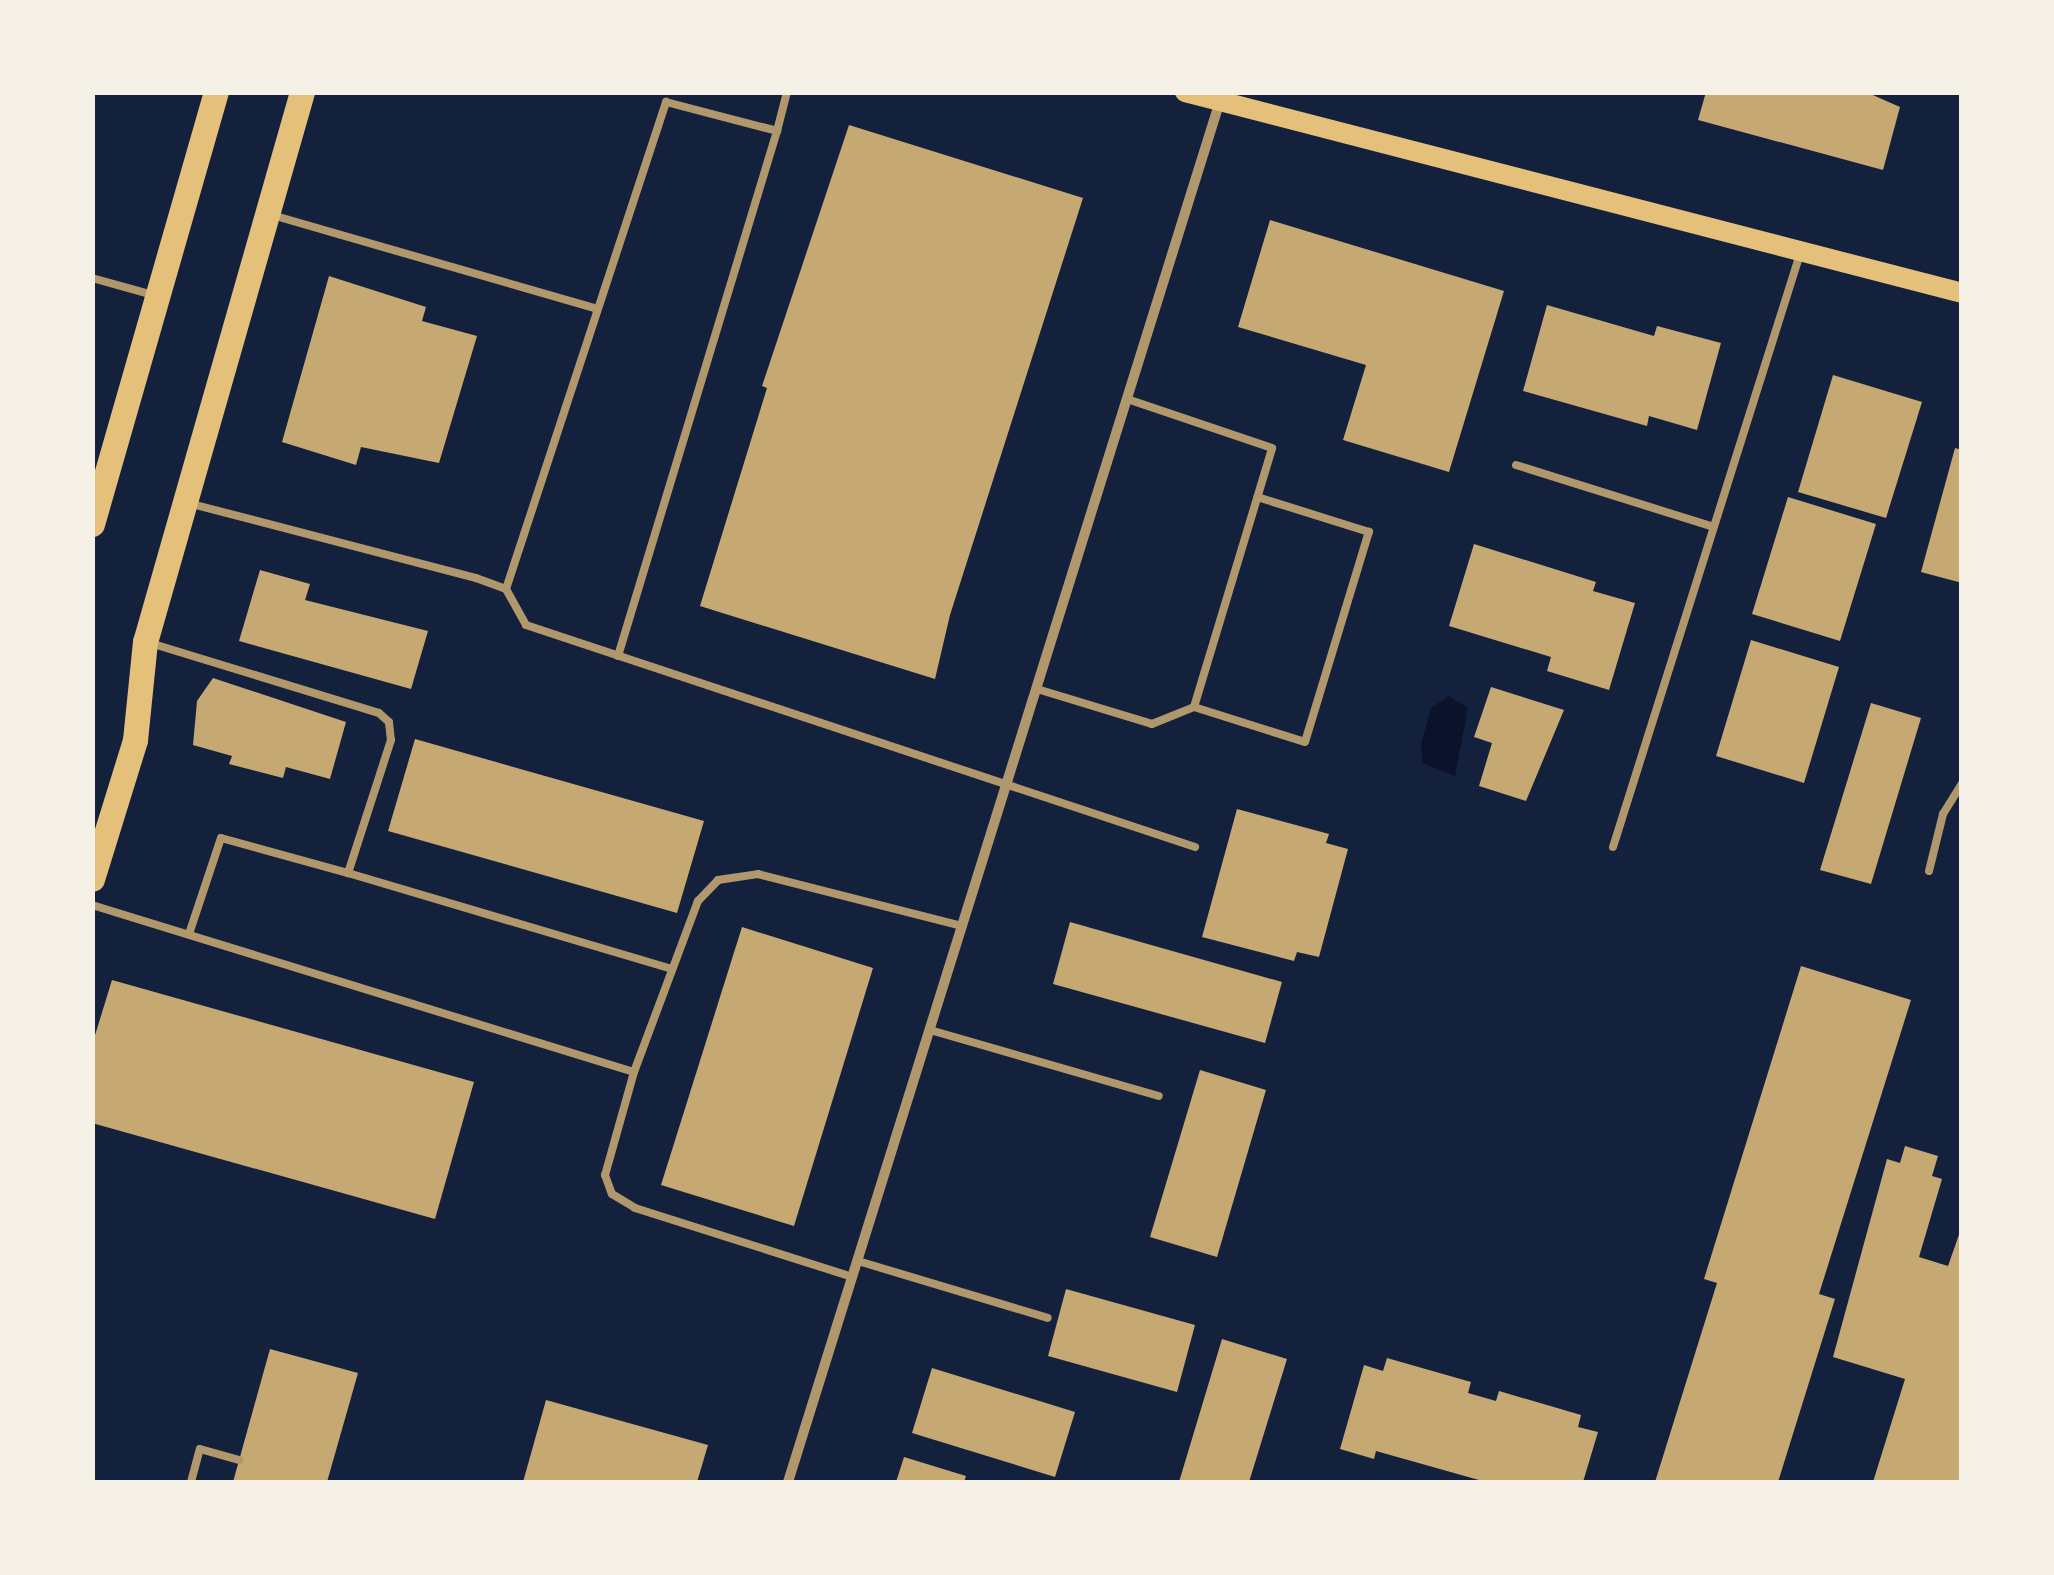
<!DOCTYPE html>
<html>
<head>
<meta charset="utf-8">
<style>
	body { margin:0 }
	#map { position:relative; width:2054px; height:1575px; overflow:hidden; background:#14213d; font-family:"Alegreya Sans",sans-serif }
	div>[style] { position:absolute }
	.water>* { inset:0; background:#0b132b }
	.building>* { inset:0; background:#c6a872 }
	.service>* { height:8px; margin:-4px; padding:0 4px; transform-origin:4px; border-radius:4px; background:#b1986c }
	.minor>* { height:10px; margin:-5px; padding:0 5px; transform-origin:5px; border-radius:5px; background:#b1986c }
	.secondary>* { height:20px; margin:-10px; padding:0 10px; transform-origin:10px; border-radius:10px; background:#e5c07b }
	.primary>* { height:25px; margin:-12.5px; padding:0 12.5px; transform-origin:12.5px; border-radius:12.5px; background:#e5c07b }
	span { translate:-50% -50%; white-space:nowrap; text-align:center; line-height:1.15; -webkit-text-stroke:8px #f6f1e7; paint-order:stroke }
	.frame { position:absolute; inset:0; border:95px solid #f6f1e7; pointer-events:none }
</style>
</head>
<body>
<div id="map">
	<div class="water">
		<i style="clip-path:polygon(1449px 696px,1468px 708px,1455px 776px,1423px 763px,1421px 745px,1431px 708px)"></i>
	</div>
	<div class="building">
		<i style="clip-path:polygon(1706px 92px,1866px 92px,1900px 107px,1883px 170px,1698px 120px)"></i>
		<i style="clip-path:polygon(849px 125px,1083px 198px,950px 615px,935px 679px,700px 606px,767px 388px,762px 386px)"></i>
		<i style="clip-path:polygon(1270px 220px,1504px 291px,1449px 472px,1343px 440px,1366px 365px,1238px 327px)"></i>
		<i style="clip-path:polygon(329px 276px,426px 307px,422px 321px,477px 336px,439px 463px,361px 447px,356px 465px,282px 442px)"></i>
		<i style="clip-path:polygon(1547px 305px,1654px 336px,1657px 326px,1721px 343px,1697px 430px,1649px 416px,1647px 426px,1523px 391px)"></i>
		<i style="clip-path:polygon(1833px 375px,1922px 402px,1886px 518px,1798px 492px)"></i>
		<i style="clip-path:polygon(1955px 448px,1962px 450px,1962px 583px,1921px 572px)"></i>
		<i style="clip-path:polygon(1788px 497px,1876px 524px,1840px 641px,1752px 614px)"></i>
		<i style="clip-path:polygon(1474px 544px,1596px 582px,1593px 591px,1635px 603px,1609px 690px,1547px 671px,1551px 657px,1449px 626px)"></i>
		<i style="clip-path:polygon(260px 570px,310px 584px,305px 600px,428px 631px,411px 689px,239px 641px)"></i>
		<i style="clip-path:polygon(1751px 640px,1839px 667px,1804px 783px,1716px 756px)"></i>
		<i style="clip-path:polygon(213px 678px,346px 722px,330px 779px,286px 767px,283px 778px,229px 764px,232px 756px,193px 745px,197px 701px)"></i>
		<i style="clip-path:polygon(1491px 687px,1564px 710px,1526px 801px,1479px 786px,1492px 743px,1474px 737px)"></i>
		<i style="clip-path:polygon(1871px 703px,1921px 718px,1871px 884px,1820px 870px)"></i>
		<i style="clip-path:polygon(415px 739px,704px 821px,677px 913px,388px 831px)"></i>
		<i style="clip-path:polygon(1237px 809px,1329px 834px,1326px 843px,1348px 849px,1319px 957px,1297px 952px,1294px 961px,1202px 937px)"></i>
		<i style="clip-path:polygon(1070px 922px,1282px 982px,1265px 1043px,1053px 984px)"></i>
		<i style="clip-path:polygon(742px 927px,873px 968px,794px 1226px,661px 1185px)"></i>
		<i style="clip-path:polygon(1801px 966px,1911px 1000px,1819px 1294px,1835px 1299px,1778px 1482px,1655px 1482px,1717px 1283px,1704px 1279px)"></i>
		<i style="clip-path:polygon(112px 980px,474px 1082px,435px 1219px,92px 1123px,92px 1045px)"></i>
		<i style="clip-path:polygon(1200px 1070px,1266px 1090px,1217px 1257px,1150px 1237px)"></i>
		<i style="clip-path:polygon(1905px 1146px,1938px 1156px,1932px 1176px,1942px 1179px,1919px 1257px,1948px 1266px,1962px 1226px,1962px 1482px,1873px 1482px,1905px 1379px,1833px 1357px,1887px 1159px,1900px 1163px)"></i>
		<i style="clip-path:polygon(1066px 1289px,1195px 1325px,1177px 1392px,1048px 1356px)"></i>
		<i style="clip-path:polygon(1222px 1339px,1287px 1359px,1249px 1482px,1179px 1482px)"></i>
		<i style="clip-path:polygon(270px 1349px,358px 1373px,327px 1482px,233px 1482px)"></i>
		<i style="clip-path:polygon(1387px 1358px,1471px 1382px,1468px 1393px,1496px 1401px,1499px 1391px,1581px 1415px,1578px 1427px,1598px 1432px,1583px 1482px,1486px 1482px,1376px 1451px,1374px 1459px,1340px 1449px,1364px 1365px,1383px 1371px)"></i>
		<i style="clip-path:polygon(932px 1368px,1075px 1412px,1055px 1477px,912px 1433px)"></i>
		<i style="clip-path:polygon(546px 1400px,708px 1445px,697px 1482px,523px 1482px)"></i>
		<i style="clip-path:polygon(904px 1457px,966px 1476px,964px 1482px,896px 1482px)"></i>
	</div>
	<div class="service">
		<i style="left:272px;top:215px;width:335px;rotate:16.1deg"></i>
		<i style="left:92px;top:278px;width:63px;rotate:15.6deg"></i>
		<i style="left:1516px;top:465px;width:207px;rotate:17.4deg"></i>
		<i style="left:188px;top:503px;width:298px;rotate:14.6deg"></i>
		<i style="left:476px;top:578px;width:32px;rotate:20deg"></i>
		<i style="left:506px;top:589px;width:41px;rotate:60.9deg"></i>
		<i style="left:526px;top:625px;width:705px;rotate:18.36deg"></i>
		<i style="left:506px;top:589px;width:513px;rotate:-71.81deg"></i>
		<i style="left:666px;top:102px;width:115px;rotate:14.6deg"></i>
		<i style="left:777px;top:131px;width:40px;rotate:-75.6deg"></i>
		<i style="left:150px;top:643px;width:239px;rotate:17deg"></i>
		<i style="left:379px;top:713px;width:13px;rotate:42deg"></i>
		<i style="left:389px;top:722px;width:18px;rotate:84deg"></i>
		<i style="left:391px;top:740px;width:140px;rotate:107.9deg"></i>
		<i style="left:348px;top:873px;width:338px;rotate:16.5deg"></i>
		<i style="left:618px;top:656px;width:549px;rotate:-73.15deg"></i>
		<i style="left:1037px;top:689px;width:120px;rotate:16.9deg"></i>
		<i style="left:1152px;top:724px;width:45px;rotate:-22deg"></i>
		<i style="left:1194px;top:707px;width:270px;rotate:-73.2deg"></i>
		<i style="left:1272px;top:448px;width:153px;rotate:-161.3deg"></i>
		<i style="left:1194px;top:707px;width:116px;rotate:17.5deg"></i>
		<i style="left:1305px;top:742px;width:220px;rotate:-73.1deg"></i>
		<i style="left:1369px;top:532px;width:117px;rotate:-162.6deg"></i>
		<i style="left:1613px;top:847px;width:622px;rotate:-72.5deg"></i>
		<i style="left:1929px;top:871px;width:59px;rotate:-76.2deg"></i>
		<i style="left:1943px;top:814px;width:36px;rotate:-58deg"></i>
		<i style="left:92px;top:905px;width:567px;rotate:17.13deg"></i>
		<i style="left:634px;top:1072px;width:107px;rotate:105.7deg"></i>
		<i style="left:605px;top:1175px;width:20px;rotate:70deg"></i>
		<i style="left:612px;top:1194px;width:27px;rotate:31deg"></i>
		<i style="left:635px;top:1208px;width:228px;rotate:17.6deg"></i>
		<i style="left:189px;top:934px;width:101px;rotate:-71.6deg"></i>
		<i style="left:221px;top:838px;width:132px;rotate:15.4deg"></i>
		<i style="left:930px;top:1030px;width:238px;rotate:16.1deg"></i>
		<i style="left:634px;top:1072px;width:183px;rotate:-69.5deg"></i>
		<i style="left:698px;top:901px;width:29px;rotate:-46deg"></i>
		<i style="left:718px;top:880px;width:40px;rotate:-8.5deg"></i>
		<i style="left:758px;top:874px;width:211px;rotate:14.3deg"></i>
		<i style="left:858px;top:1261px;width:198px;rotate:16.7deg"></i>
		<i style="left:191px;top:1482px;width:34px;rotate:-75deg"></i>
		<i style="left:200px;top:1449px;width:41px;rotate:15.8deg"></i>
	</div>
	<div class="minor">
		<i style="left:788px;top:1482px;width:1447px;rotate:-72.63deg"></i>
	</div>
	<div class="secondary">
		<i style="left:1185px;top:92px;width:803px;rotate:14.5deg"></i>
	</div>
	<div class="primary">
		<i style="left:92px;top:524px;width:449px;rotate:-74deg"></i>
		<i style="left:92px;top:879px;width:145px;rotate:-72.8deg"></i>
		<i style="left:135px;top:740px;width:99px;rotate:-84.2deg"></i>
		<i style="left:145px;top:642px;width:572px;rotate:-74.07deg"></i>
	</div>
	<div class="frame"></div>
</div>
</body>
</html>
